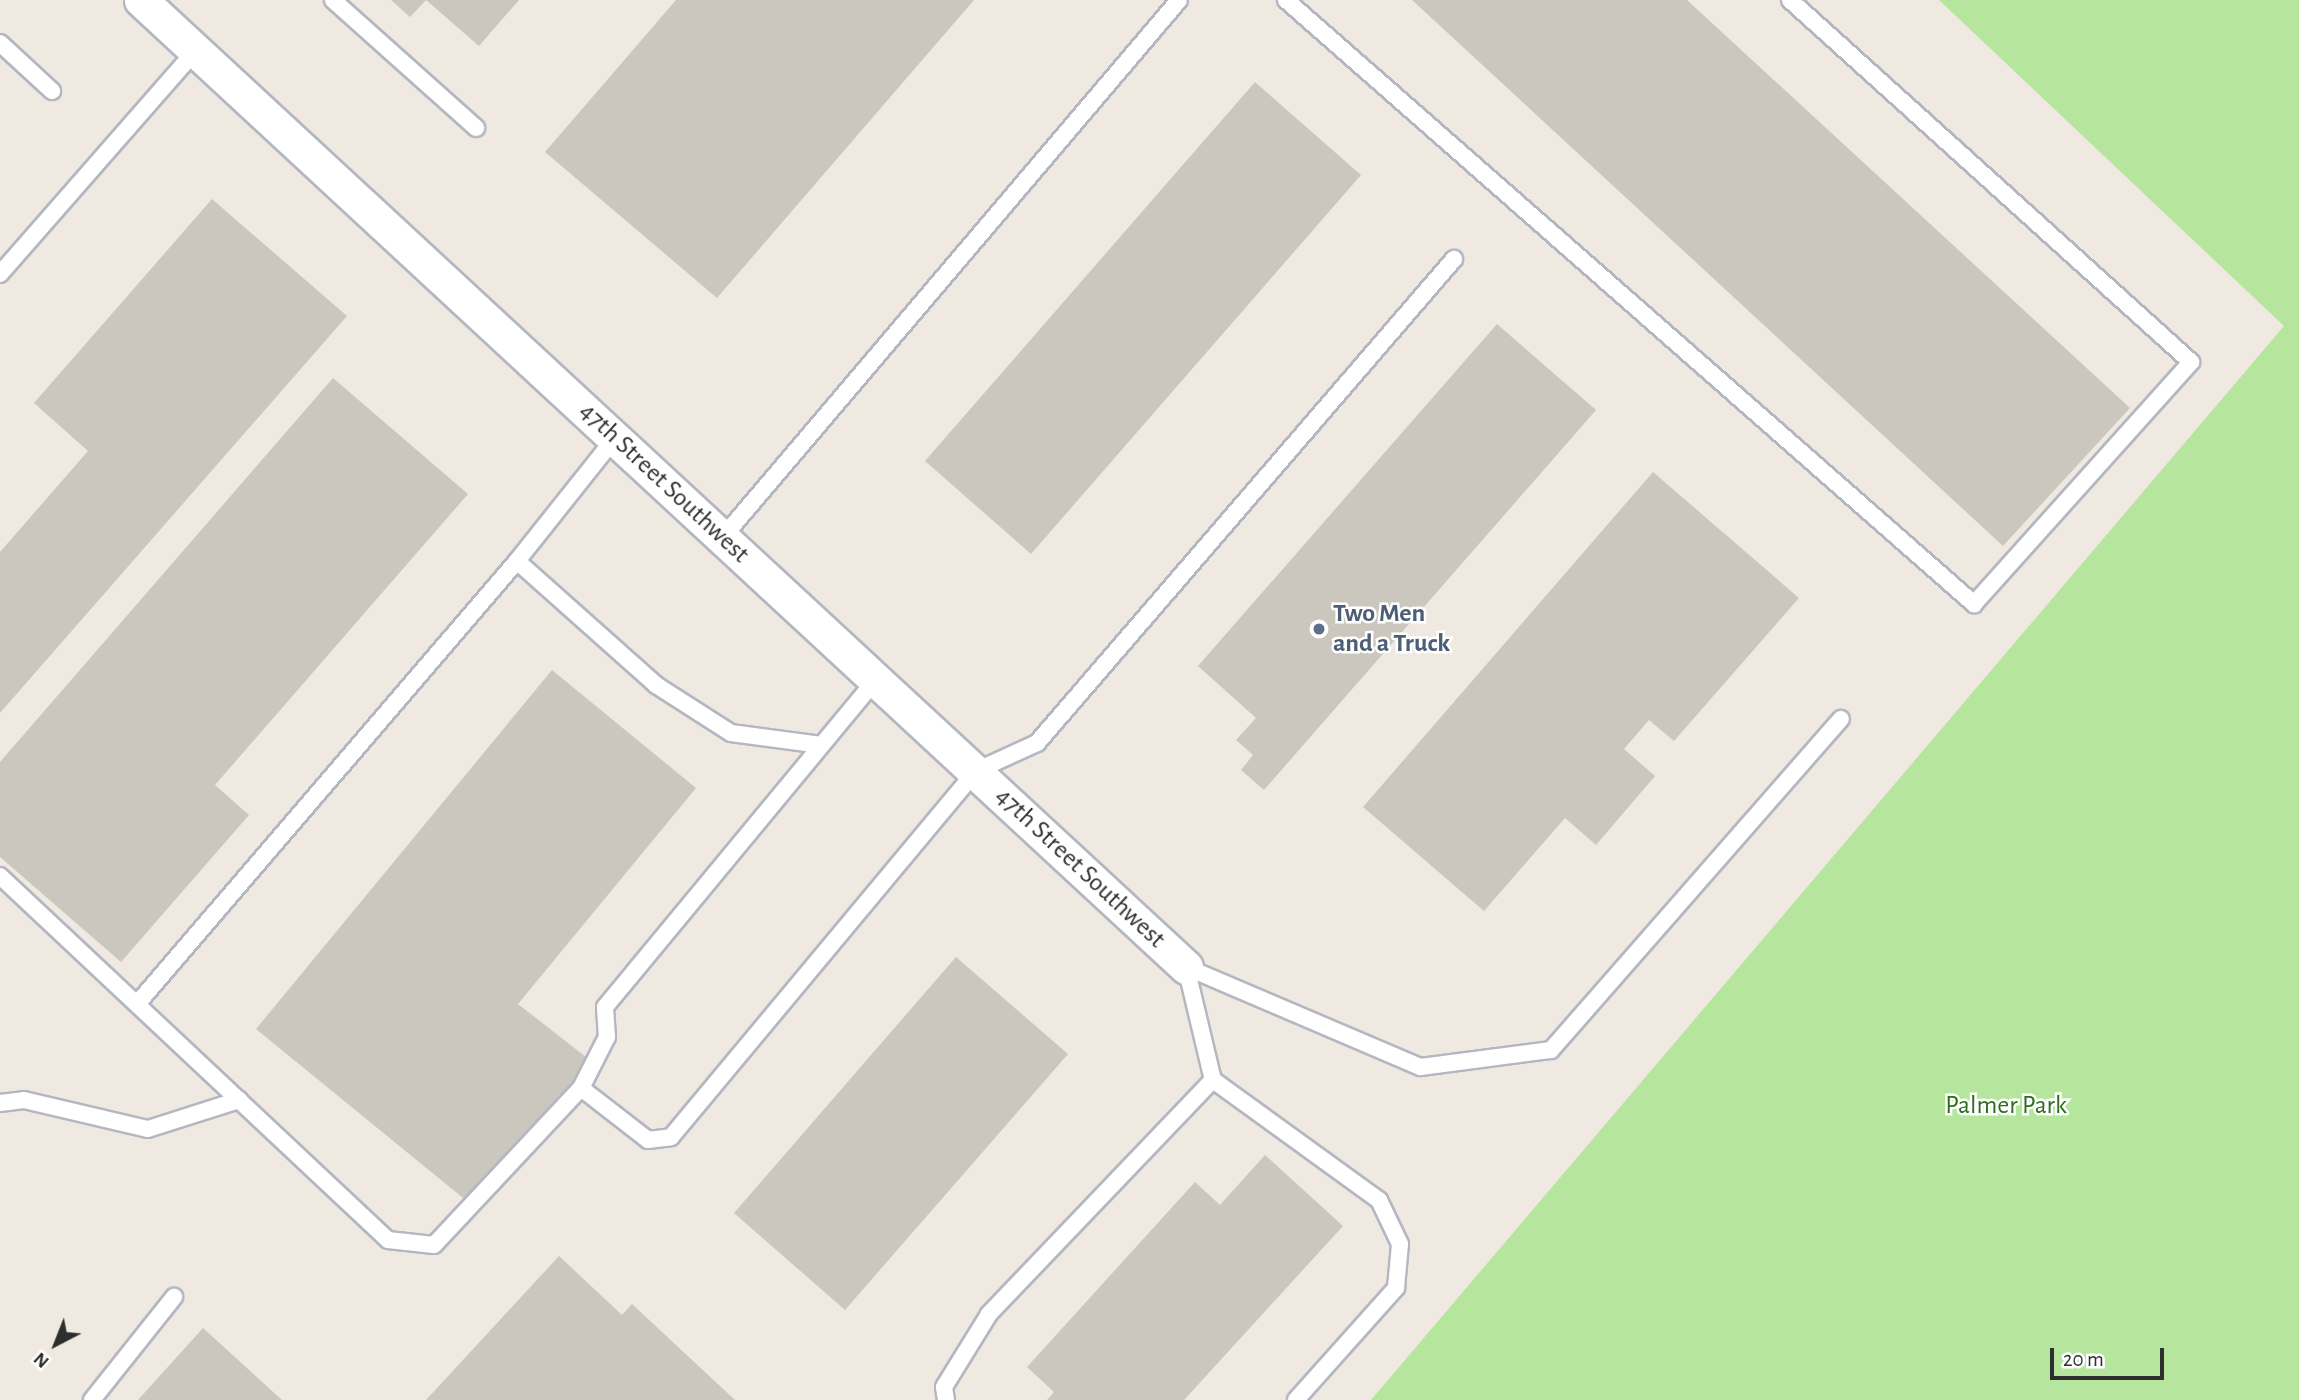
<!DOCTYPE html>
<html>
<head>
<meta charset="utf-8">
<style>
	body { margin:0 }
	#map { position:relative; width:2299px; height:1400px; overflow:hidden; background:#efe9e1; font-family:"Alegreya Sans",sans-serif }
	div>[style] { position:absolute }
	.green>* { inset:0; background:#b6e59e }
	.building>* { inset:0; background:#cbc7bf }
	.roads { filter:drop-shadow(2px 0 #b4b7c1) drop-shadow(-2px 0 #b4b7c1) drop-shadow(0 2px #b4b7c1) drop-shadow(0 -2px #b4b7c1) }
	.lane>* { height:16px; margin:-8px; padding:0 8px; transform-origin:8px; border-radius:8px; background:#fff }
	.street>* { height:33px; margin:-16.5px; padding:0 16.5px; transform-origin:16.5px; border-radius:16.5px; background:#fff }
	.dots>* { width:19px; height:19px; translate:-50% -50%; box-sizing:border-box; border:4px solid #fff; border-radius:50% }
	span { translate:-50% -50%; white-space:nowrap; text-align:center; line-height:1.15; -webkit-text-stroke:5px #fff; paint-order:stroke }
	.street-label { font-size:26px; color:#2e2e2e }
	.service-label { font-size:26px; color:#4e5e75; font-weight:700 }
	.left { translate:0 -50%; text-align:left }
	.park-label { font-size:26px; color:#2c6e1b }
	.north { position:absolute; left:21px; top:1309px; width:70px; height:70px; -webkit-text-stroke:5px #fff; paint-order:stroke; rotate:222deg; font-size:19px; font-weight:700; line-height:28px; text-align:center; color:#2e2e2e }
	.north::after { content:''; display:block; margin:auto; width:24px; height:32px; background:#2e2e2e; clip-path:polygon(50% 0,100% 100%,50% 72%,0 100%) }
	.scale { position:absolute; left:2050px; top:1348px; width:114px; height:32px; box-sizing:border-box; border:4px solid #2e2e2e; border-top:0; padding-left:9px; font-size:21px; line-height:24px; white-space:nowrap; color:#2e2e2e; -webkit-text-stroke:5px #fff; paint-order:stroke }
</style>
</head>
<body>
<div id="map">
	<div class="green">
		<i style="clip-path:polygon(1939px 0,2299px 0,2299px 1400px,1371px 1400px,2284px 326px)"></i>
	</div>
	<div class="building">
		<i style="clip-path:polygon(391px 0,426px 0,410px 17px)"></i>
		<i style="clip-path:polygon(426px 0,519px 0,479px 46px)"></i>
		<i style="clip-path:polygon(676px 0,974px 0,717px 298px,545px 152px)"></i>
		<i style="clip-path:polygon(1412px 0,1687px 0,2130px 408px,2003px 546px)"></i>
		<i style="clip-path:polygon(1255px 82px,1361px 175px,1031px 554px,925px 461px)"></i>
		<i style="clip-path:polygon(212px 199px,347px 316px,0 713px,0 552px,88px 451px,34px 403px)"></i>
		<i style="clip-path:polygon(1497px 324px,1596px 410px,1264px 790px,1241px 770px,1253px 755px,1236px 740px,1256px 718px,1198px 666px)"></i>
		<i style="clip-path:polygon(333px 378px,468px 494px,215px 785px,249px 815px,121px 962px,0 857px,0 762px)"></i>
		<i style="clip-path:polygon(1653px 472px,1799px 598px,1674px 741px,1649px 720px,1624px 749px,1655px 776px,1596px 845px,1565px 818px,1484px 911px,1363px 807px)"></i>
		<i style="clip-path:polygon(552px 670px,696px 788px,518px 1004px,591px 1061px,468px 1202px,256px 1029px)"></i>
		<i style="clip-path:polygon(956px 957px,1068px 1054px,845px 1310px,734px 1213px)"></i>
		<i style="clip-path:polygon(1265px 1155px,1343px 1226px,1184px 1400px,1047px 1400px,1054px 1392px,1027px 1367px,1195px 1182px,1220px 1205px)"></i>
		<i style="clip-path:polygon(559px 1256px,622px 1315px,632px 1304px,735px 1400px,426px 1400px)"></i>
		<i style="clip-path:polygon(203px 1328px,282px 1400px,138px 1400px)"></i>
	</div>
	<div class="roads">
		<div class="lane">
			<i style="left:333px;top:0;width:192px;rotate:41.8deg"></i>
			<i style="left:1286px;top:0;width:916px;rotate:41.28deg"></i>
			<i style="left:1974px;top:604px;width:325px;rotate:-48.1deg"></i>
			<i style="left:2191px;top:362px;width:540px;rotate:-137.93deg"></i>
			<i style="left:0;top:43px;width:71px;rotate:42.7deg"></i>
			<i style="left:0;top:274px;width:298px;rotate:-48.8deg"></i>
			<i style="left:723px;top:537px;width:704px;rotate:-49.66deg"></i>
			<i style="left:517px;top:561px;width:157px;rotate:-51.5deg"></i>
			<i style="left:0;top:876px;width:532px;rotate:43.17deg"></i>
			<i style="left:388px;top:1240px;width:46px;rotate:6.2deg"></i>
			<i style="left:434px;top:1245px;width:215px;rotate:-46.9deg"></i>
			<i style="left:581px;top:1088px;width:85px;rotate:37.8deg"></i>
			<i style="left:648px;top:1140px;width:23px;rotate:-7deg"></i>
			<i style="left:671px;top:1137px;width:476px;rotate:-50.2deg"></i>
			<i style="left:976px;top:771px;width:67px;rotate:-24.7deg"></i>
			<i style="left:1037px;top:743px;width:639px;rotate:-49.25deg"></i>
			<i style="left:1186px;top:967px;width:255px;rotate:23.1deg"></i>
			<i style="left:1421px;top:1067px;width:131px;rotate:-7.5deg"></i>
			<i style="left:1551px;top:1050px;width:440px;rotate:-48.8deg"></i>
			<i style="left:1186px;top:967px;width:116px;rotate:76.6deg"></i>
			<i style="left:1213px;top:1080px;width:205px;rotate:35.9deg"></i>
			<i style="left:1379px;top:1200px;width:49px;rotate:64.5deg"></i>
			<i style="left:1400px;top:1244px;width:44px;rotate:95.2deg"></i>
			<i style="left:1396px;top:1288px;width:150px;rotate:131.8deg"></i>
			<i style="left:137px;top:1004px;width:584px;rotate:-49.38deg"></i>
			<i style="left:517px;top:561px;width:186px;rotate:41.7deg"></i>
			<i style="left:656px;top:685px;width:89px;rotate:32.6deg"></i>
			<i style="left:731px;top:733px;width:91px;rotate:7.6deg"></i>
			<i style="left:581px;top:1088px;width:57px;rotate:-63deg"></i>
			<i style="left:607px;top:1037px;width:30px;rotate:-94deg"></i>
			<i style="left:605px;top:1007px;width:425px;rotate:-50.4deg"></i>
			<i style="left:0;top:1103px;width:24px;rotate:-7deg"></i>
			<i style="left:24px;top:1100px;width:127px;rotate:13.2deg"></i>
			<i style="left:148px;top:1129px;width:96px;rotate:-17.7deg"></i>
			<i style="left:92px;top:1400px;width:132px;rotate:-51.5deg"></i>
			<i style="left:946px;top:1400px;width:13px;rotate:-99deg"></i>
			<i style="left:944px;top:1387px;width:86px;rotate:-58.3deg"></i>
			<i style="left:989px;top:1314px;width:324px;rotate:-46.3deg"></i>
		</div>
		<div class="street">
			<i style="left:141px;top:0;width:1424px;rotate:42.78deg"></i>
		</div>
	</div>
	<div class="dots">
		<i style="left:1319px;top:629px;background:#5c6f8a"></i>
	</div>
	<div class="street-label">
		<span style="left:664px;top:483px;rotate:43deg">47th Street Southwest</span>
		<span style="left:1080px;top:868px;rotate:43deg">47th Street Southwest</span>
	</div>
	<div class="service-label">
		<span class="left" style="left:1333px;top:629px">Two Men<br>and a Truck</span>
	</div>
	<div class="park-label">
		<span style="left:2006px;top:1106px">Palmer Park</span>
	</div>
	<div class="north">N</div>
	<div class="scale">20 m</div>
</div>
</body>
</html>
